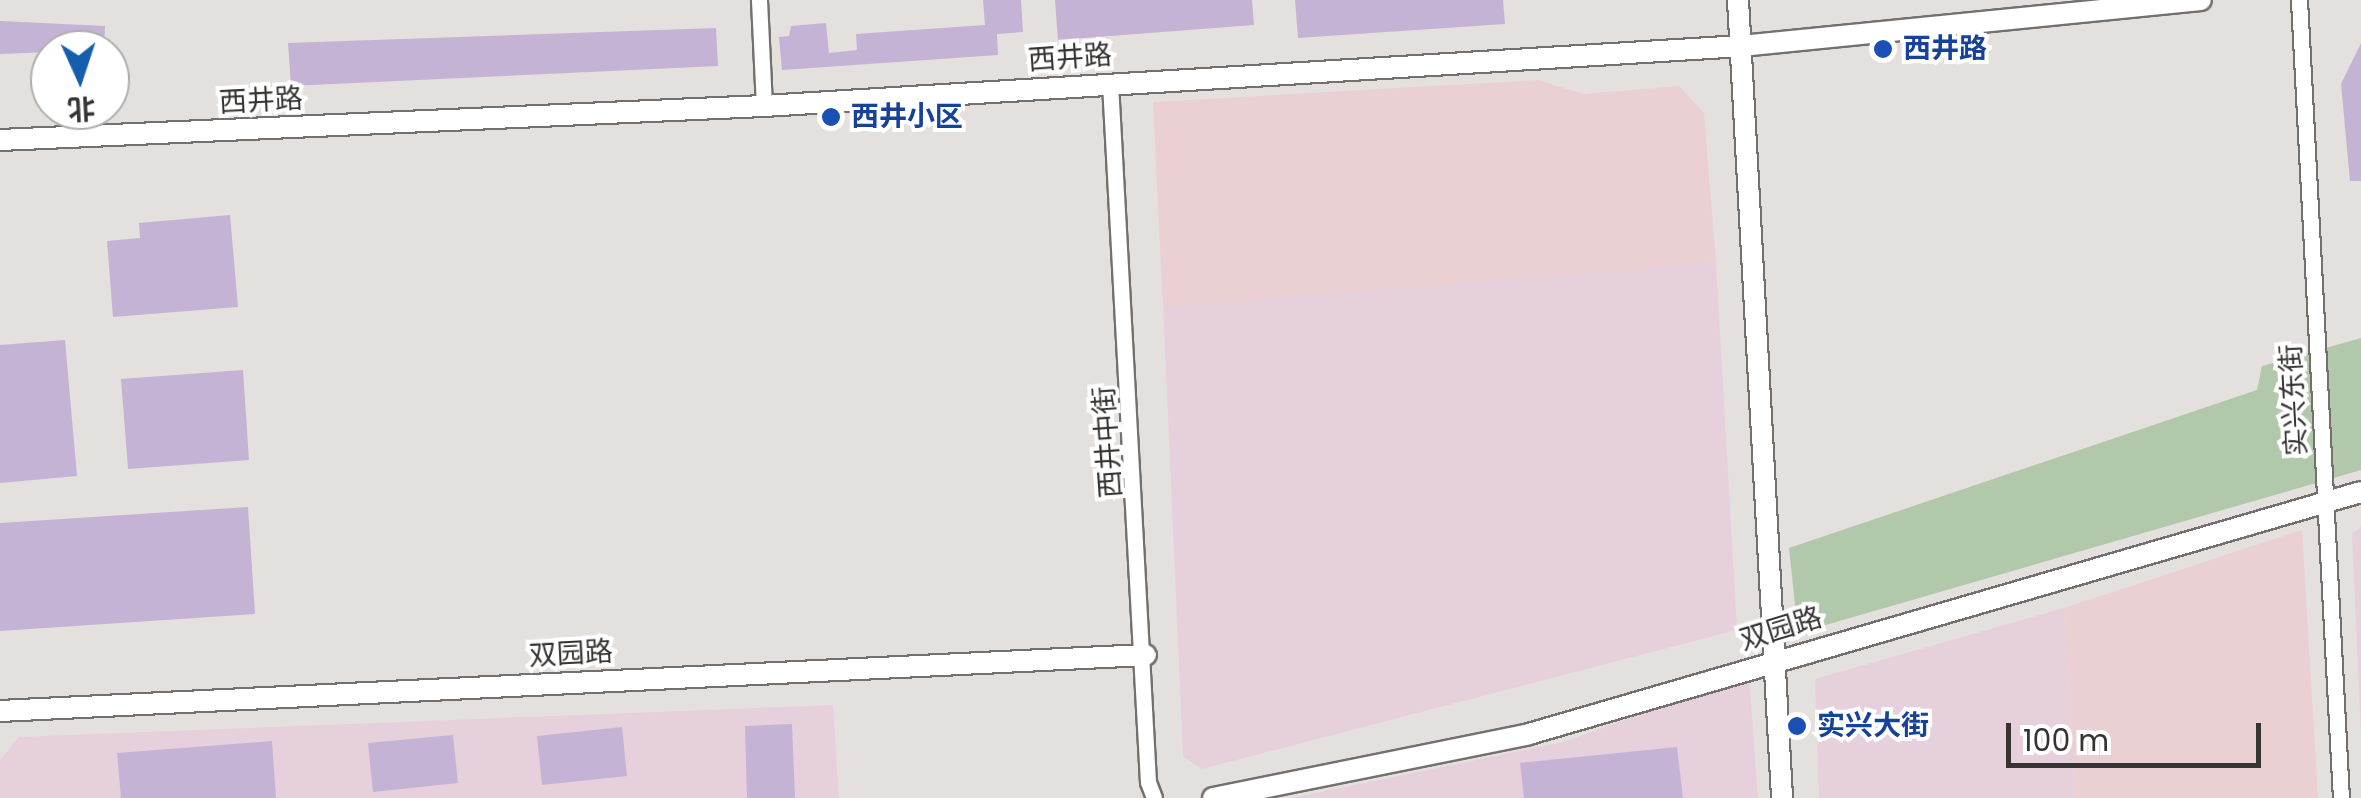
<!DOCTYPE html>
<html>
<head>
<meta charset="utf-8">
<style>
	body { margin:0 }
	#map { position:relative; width:2361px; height:798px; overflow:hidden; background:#e4e0de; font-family:Poppins,"Noto Sans SC",sans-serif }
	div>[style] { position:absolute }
	.commercial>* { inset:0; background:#e6d0dc }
	.industrial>* { inset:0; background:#eacfd3 }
	.green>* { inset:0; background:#b1c8aa }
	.building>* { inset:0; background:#c4b3d4 }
	.roads { filter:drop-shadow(2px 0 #74706e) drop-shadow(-2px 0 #74706e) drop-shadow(0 2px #74706e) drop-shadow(0 -2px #74706e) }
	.minor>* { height:15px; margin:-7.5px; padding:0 7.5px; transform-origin:7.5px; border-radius:7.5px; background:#fff }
	.tertiary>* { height:20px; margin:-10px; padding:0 10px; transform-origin:10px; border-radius:10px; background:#fff }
	.dots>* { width:28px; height:28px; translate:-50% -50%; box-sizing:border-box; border:5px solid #fff; border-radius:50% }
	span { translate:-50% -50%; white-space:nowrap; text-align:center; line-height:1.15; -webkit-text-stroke:8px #fff; paint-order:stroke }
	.transit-label { font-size:28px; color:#164399; font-weight:700 }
	.left { translate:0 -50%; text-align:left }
	.street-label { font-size:28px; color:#353433 }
	.north { position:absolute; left:30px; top:30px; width:100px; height:100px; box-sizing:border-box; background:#fff; border:2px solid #aeaead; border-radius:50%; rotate:177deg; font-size:28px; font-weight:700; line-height:40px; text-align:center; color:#353433 }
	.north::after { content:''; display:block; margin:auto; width:35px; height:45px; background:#155ead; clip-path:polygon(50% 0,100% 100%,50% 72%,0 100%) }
	.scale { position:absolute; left:2006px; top:723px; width:255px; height:45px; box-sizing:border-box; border:5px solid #353433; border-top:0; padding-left:12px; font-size:30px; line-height:35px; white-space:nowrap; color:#353433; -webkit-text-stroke:8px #fff; paint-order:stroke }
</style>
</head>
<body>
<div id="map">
	<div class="commercial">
		<i style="clip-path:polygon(1716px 263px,1737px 630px,1202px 769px,1183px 756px,1163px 302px)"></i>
		<i style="clip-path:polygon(2361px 526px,2361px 735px,2352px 534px)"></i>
		<i style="clip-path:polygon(2064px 608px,2075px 798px,1819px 798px,1815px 679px)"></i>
		<i style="clip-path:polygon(1749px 676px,1758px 798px,1292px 798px,1563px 742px)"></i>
		<i style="clip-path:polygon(833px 705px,839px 798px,0 798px,0 760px,19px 737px)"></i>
	</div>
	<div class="industrial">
		<i style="clip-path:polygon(1537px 80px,1584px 94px,1679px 86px,1704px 113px,1716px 263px,1163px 307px,1153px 102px)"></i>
		<i style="clip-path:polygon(2302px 530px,2318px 798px,2075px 798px,2064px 608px)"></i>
	</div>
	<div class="green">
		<i style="clip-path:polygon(2361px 338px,2361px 470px,1798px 633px,1789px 548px,2257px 390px,2262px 366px)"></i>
	</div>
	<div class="building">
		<i style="clip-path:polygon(983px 0,1021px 0,1023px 32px,997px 34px,998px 55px,782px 70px,779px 37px,789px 36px,791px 26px,826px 23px,829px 53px,857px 50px,856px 34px,985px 25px)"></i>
		<i style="clip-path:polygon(1055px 0,1252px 0,1254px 25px,1058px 40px)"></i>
		<i style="clip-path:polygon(1295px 0,1503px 0,1505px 24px,1298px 38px)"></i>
		<i style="clip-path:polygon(0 21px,105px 26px,104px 50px,0 54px)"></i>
		<i style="clip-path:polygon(716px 28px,718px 66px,291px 86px,288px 43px)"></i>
		<i style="clip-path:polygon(2361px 43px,2361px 181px,2350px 181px,2341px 84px)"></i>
		<i style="clip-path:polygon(230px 215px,238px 307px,113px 317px,107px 241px,140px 238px,139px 223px)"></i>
		<i style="clip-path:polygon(65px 340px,77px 476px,0 483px,0 345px)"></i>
		<i style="clip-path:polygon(243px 370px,249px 460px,128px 469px,121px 379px)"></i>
		<i style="clip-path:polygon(248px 507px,255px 614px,0 631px,0 523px)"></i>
		<i style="clip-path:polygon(792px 724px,795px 798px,747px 798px,745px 726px)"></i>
		<i style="clip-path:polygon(622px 727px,627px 776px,542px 785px,537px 736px)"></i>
		<i style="clip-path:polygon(453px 735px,458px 783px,373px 792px,368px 743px)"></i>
		<i style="clip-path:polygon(272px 741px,276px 798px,121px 798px,117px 753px)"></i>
		<i style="clip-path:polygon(1677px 747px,1683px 798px,1524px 798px,1520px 763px)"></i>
	</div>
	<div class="roads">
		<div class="minor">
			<i style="left:759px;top:0;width:106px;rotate:87.3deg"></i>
			<i style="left:2299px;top:0;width:799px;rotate:86.99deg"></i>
			<i style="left:1110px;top:83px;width:700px;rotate:86.89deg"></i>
			<i style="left:1148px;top:782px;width:17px;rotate:69deg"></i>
		</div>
		<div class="tertiary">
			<i style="left:1738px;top:0;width:799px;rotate:86.84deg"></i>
			<i style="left:0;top:140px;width:765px;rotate:-2.55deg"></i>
			<i style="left:764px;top:106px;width:979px;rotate:-3.51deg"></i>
			<i style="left:1741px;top:46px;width:462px;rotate:-5.7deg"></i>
			<i style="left:0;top:711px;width:1147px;rotate:-2.8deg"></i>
			<i style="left:1213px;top:798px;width:322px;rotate:-11.4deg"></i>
			<i style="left:1529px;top:734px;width:866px;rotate:-16.22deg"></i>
		</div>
	</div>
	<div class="dots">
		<i style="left:1883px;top:49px;background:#1a4fb4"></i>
		<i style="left:831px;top:117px;background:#1a4fb4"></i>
		<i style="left:1797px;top:726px;background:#1a4fb4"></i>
	</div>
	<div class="transit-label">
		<span class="left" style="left:1903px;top:49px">西井路</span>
		<span class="left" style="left:851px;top:117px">西井小区</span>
		<span class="left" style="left:1817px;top:726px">实兴大街</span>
	</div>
	<div class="street-label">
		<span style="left:1070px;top:58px;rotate:-4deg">西井路</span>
		<span style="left:261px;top:101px;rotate:-3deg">西井路</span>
		<span style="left:2294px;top:400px;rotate:-93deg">实兴东街</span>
		<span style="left:1108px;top:442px;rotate:-94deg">西井中街</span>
		<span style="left:1781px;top:629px;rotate:-17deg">双园路</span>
		<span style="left:571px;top:654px;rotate:-3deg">双园路</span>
	</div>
	<div class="north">北</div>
	<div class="scale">100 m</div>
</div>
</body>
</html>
